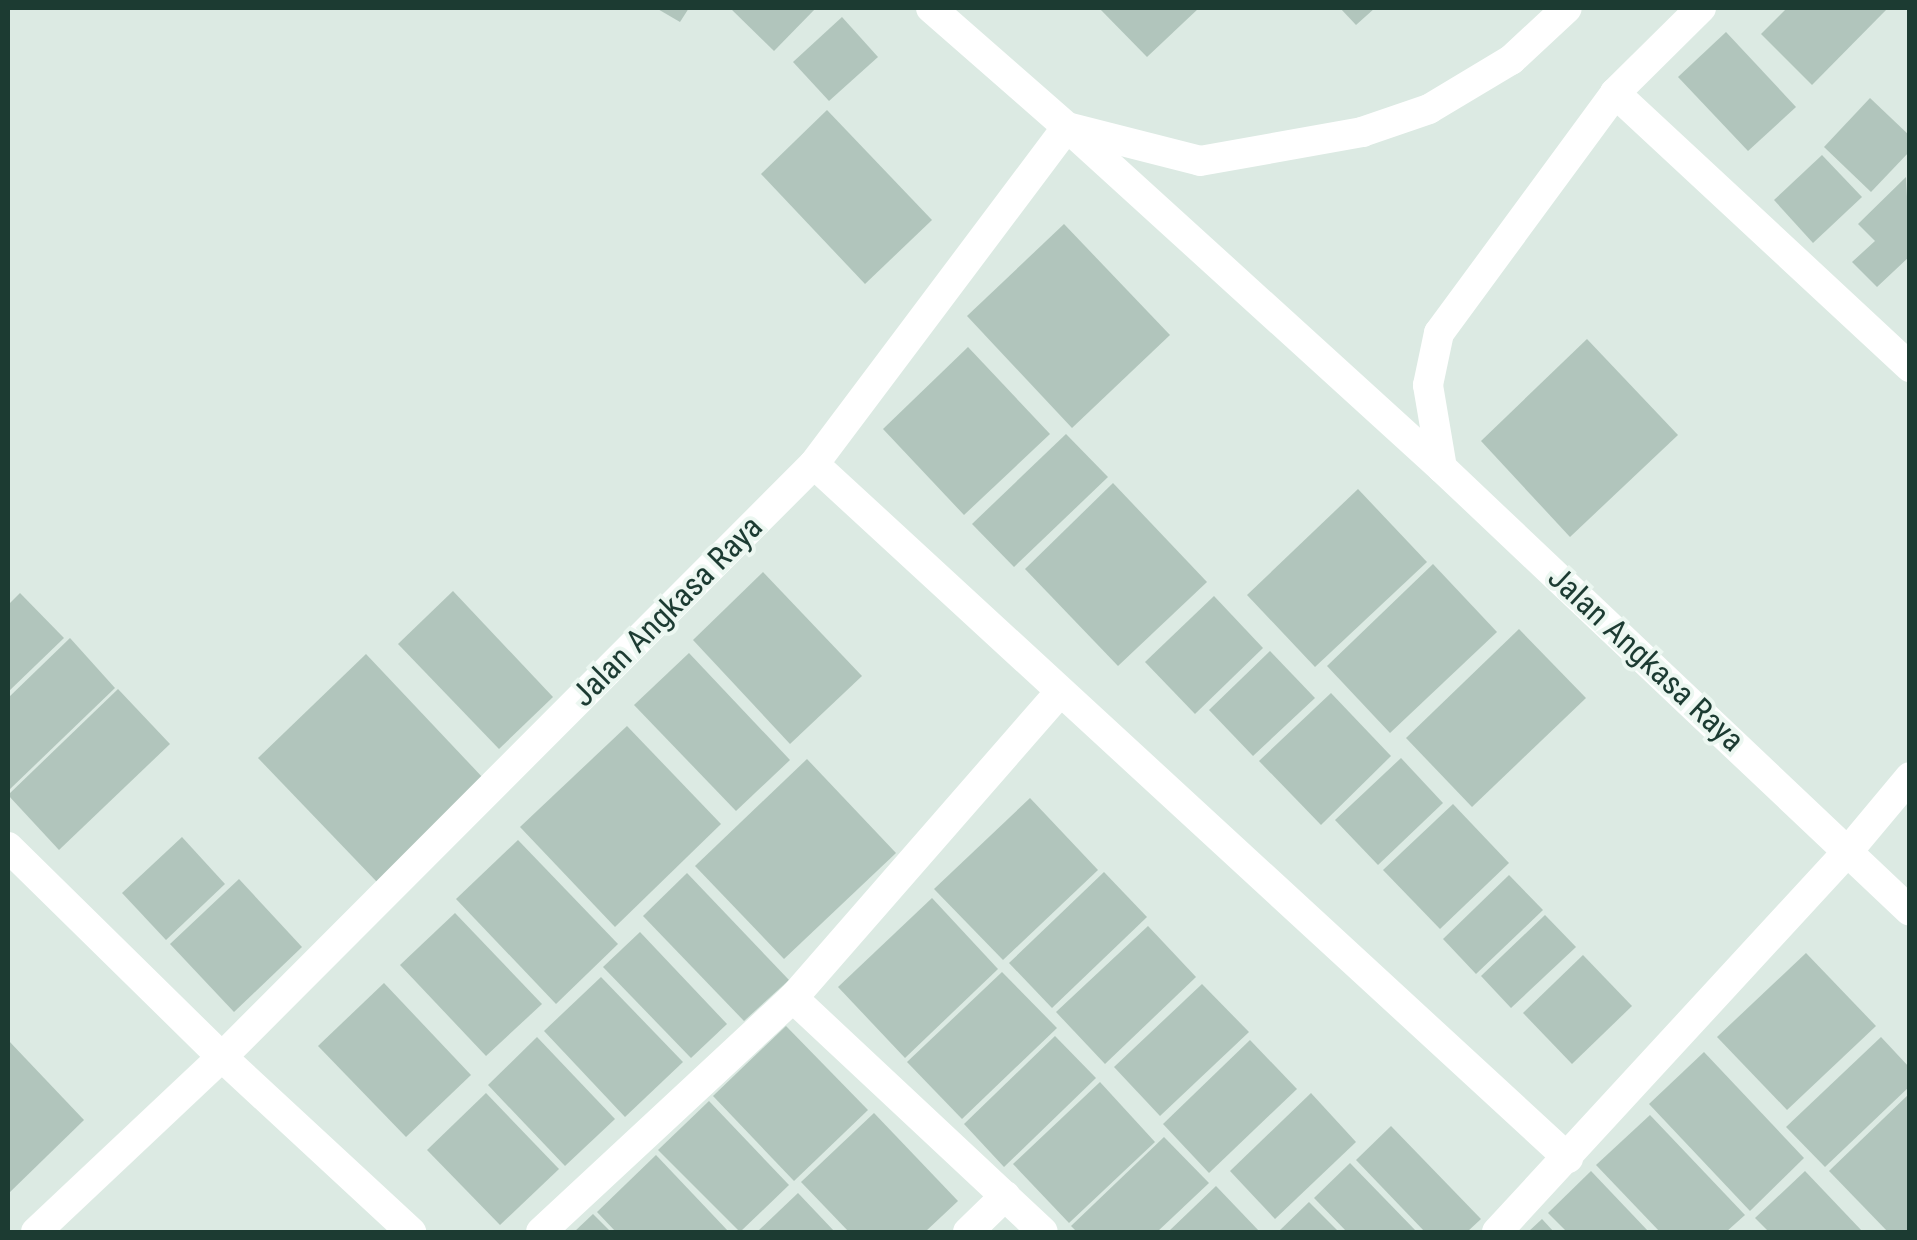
<!DOCTYPE html>
<html>
<head>
<meta charset="utf-8">
<style>
	body { margin:0 }
	#map { position:relative; width:1917px; height:1240px; overflow:hidden; background:#dceae3; font-family:"Roboto Condensed",sans-serif }
	div>[style] { position:absolute }
	.building>* { inset:0; background:#b1c5bc }
	.minor>* { height:30px; margin:-15px; padding:0 15px; transform-origin:15px; border-radius:15px; background:#fff }
	span { translate:-50% -50%; white-space:nowrap; text-align:center; line-height:1.15; -webkit-text-stroke:8px #ecf7f1; paint-order:stroke }
	.street-label { font-size:32px; color:#1c3b32 }
	.frame { position:absolute; inset:0; border:10px solid #1c3b32; pointer-events:none }
</style>
</head>
<body>
<div id="map">
	<div class="building">
		<i style="clip-path:polygon(656px 8px,689px 8px,680px 22px)"></i>
		<i style="clip-path:polygon(730px 8px,816px 8px,774px 51px)"></i>
		<i style="clip-path:polygon(1099px 8px,1199px 8px,1147px 57px)"></i>
		<i style="clip-path:polygon(1340px 8px,1375px 8px,1356px 25px)"></i>
		<i style="clip-path:polygon(1787px 8px,1888px 8px,1812px 85px,1761px 34px)"></i>
		<i style="clip-path:polygon(842px 17px,878px 57px,829px 101px,793px 62px)"></i>
		<i style="clip-path:polygon(1726px 32px,1796px 107px,1748px 151px,1678px 77px)"></i>
		<i style="clip-path:polygon(1870px 98px,1910px 136px,1910px 151px,1871px 192px,1824px 147px)"></i>
		<i style="clip-path:polygon(827px 110px,932px 220px,865px 284px,761px 174px)"></i>
		<i style="clip-path:polygon(1822px 155px,1862px 197px,1813px 243px,1774px 200px)"></i>
		<i style="clip-path:polygon(1906px 177px,1910px 256px,1877px 287px,1852px 262px,1875px 241px,1858px 224px)"></i>
		<i style="clip-path:polygon(1064px 224px,1170px 335px,1072px 428px,967px 316px)"></i>
		<i style="clip-path:polygon(1587px 339px,1678px 435px,1570px 537px,1481px 441px)"></i>
		<i style="clip-path:polygon(968px 347px,1050px 434px,964px 515px,883px 429px)"></i>
		<i style="clip-path:polygon(1066px 434px,1108px 477px,1014px 567px,972px 524px)"></i>
		<i style="clip-path:polygon(1113px 483px,1207px 582px,1118px 666px,1025px 569px)"></i>
		<i style="clip-path:polygon(1358px 489px,1427px 562px,1315px 667px,1247px 595px)"></i>
		<i style="clip-path:polygon(1433px 564px,1497px 632px,1390px 733px,1327px 666px)"></i>
		<i style="clip-path:polygon(763px 572px,862px 676px,790px 744px,693px 640px)"></i>
		<i style="clip-path:polygon(453px 591px,553px 697px,499px 749px,398px 644px)"></i>
		<i style="clip-path:polygon(20px 593px,64px 638px,8px 692px,8px 605px)"></i>
		<i style="clip-path:polygon(1214px 596px,1263px 648px,1195px 714px,1145px 662px)"></i>
		<i style="clip-path:polygon(1519px 629px,1586px 698px,1472px 807px,1406px 738px)"></i>
		<i style="clip-path:polygon(70px 638px,115px 688px,8px 791px,8px 698px)"></i>
		<i style="clip-path:polygon(1270px 651px,1315px 698px,1253px 756px,1209px 710px)"></i>
		<i style="clip-path:polygon(689px 653px,790px 760px,736px 811px,634px 705px)"></i>
		<i style="clip-path:polygon(366px 654px,485px 780px,377px 882px,258px 758px)"></i>
		<i style="clip-path:polygon(118px 689px,170px 744px,59px 850px,8px 795px)"></i>
		<i style="clip-path:polygon(1331px 693px,1391px 756px,1321px 825px,1259px 761px)"></i>
		<i style="clip-path:polygon(627px 726px,721px 824px,615px 927px,520px 827px)"></i>
		<i style="clip-path:polygon(1401px 758px,1443px 803px,1378px 865px,1335px 820px)"></i>
		<i style="clip-path:polygon(807px 759px,896px 853px,784px 959px,695px 866px)"></i>
		<i style="clip-path:polygon(1030px 798px,1098px 870px,1003px 960px,934px 889px)"></i>
		<i style="clip-path:polygon(1453px 804px,1509px 863px,1440px 929px,1383px 870px)"></i>
		<i style="clip-path:polygon(182px 837px,225px 884px,166px 940px,122px 893px)"></i>
		<i style="clip-path:polygon(518px 840px,618px 944px,556px 1004px,456px 899px)"></i>
		<i style="clip-path:polygon(1104px 872px,1147px 917px,1052px 1008px,1009px 963px)"></i>
		<i style="clip-path:polygon(687px 873px,789px 980px,744px 1021px,643px 916px)"></i>
		<i style="clip-path:polygon(1509px 875px,1543px 910px,1476px 974px,1443px 939px)"></i>
		<i style="clip-path:polygon(239px 879px,302px 947px,234px 1012px,170px 944px)"></i>
		<i style="clip-path:polygon(932px 898px,998px 969px,905px 1058px,838px 987px)"></i>
		<i style="clip-path:polygon(455px 913px,542px 1004px,486px 1056px,400px 965px)"></i>
		<i style="clip-path:polygon(1545px 915px,1576px 947px,1511px 1008px,1481px 976px)"></i>
		<i style="clip-path:polygon(1148px 926px,1196px 977px,1105px 1064px,1056px 1012px)"></i>
		<i style="clip-path:polygon(640px 932px,727px 1024px,691px 1058px,603px 967px)"></i>
		<i style="clip-path:polygon(1806px 953px,1876px 1026px,1787px 1110px,1717px 1037px)"></i>
		<i style="clip-path:polygon(1583px 955px,1632px 1006px,1572px 1064px,1523px 1013px)"></i>
		<i style="clip-path:polygon(1002px 972px,1057px 1028px,962px 1119px,907px 1062px)"></i>
		<i style="clip-path:polygon(601px 977px,683px 1062px,625px 1117px,544px 1031px)"></i>
		<i style="clip-path:polygon(384px 983px,471px 1075px,406px 1137px,318px 1046px)"></i>
		<i style="clip-path:polygon(1202px 984px,1249px 1032px,1160px 1116px,1114px 1067px)"></i>
		<i style="clip-path:polygon(786px 1026px,868px 1110px,794px 1181px,713px 1096px)"></i>
		<i style="clip-path:polygon(1055px 1036px,1096px 1078px,1004px 1167px,964px 1124px)"></i>
		<i style="clip-path:polygon(537px 1037px,615px 1119px,565px 1166px,488px 1085px)"></i>
		<i style="clip-path:polygon(1881px 1037px,1910px 1068px,1910px 1086px,1825px 1167px,1786px 1127px)"></i>
		<i style="clip-path:polygon(8px 1040px,84px 1120px,8px 1194px)"></i>
		<i style="clip-path:polygon(1250px 1040px,1297px 1089px,1209px 1173px,1163px 1124px)"></i>
		<i style="clip-path:polygon(1704px 1052px,1804px 1158px,1750px 1211px,1649px 1104px)"></i>
		<i style="clip-path:polygon(1100px 1082px,1155px 1142px,1069px 1223px,1013px 1164px)"></i>
		<i style="clip-path:polygon(486px 1093px,559px 1169px,500px 1225px,427px 1150px)"></i>
		<i style="clip-path:polygon(1311px 1093px,1356px 1142px,1275px 1219px,1230px 1171px)"></i>
		<i style="clip-path:polygon(1910px 1093px,1910px 1232px,1888px 1232px,1829px 1171px)"></i>
		<i style="clip-path:polygon(709px 1101px,789px 1185px,740px 1232px,658px 1150px)"></i>
		<i style="clip-path:polygon(874px 1113px,958px 1201px,925px 1232px,849px 1232px,801px 1182px)"></i>
		<i style="clip-path:polygon(1650px 1115px,1745px 1215px,1726px 1232px,1660px 1232px,1596px 1165px)"></i>
		<i style="clip-path:polygon(1391px 1126px,1481px 1219px,1467px 1232px,1425px 1232px,1356px 1160px)"></i>
		<i style="clip-path:polygon(1164px 1137px,1209px 1183px,1157px 1232px,1077px 1232px,1071px 1226px)"></i>
		<i style="clip-path:polygon(656px 1155px,729px 1232px,616px 1232px,597px 1212px)"></i>
		<i style="clip-path:polygon(1350px 1163px,1417px 1232px,1347px 1232px,1314px 1198px)"></i>
		<i style="clip-path:polygon(1591px 1171px,1649px 1232px,1567px 1232px,1548px 1213px)"></i>
		<i style="clip-path:polygon(1805px 1171px,1863px 1232px,1769px 1232px,1755px 1218px)"></i>
		<i style="clip-path:polygon(1216px 1186px,1260px 1232px,1168px 1232px)"></i>
		<i style="clip-path:polygon(798px 1193px,835px 1232px,759px 1230px)"></i>
		<i style="clip-path:polygon(1309px 1202px,1339px 1232px,1278px 1232px)"></i>
		<i style="clip-path:polygon(593px 1214px,611px 1232px,574px 1232px)"></i>
		<i style="clip-path:polygon(1542px 1219px,1554px 1232px,1528px 1232px)"></i>
	</div>
	<div class="minor">
		<i style="left:931px;top:8px;width:181px;rotate:41.2deg"></i>
		<i style="left:1067px;top:127px;width:137px;rotate:14.3deg"></i>
		<i style="left:1200px;top:161px;width:165px;rotate:-10.1deg"></i>
		<i style="left:1362px;top:132px;width:71px;rotate:-18.9deg"></i>
		<i style="left:1429px;top:109px;width:96px;rotate:-30.9deg"></i>
		<i style="left:1511px;top:60px;width:76px;rotate:-42.9deg"></i>
		<i style="left:1615px;top:93px;width:403px;rotate:42.9deg"></i>
		<i style="left:814px;top:464px;width:1025px;rotate:42.63deg"></i>
		<i style="left:1442px;top:468px;width:84px;rotate:-99.6deg"></i>
		<i style="left:1428px;top:385px;width:53px;rotate:-78.1deg"></i>
		<i style="left:1439px;top:333px;width:298px;rotate:-53.7deg"></i>
		<i style="left:1615px;top:93px;width:121px;rotate:-44.7deg"></i>
		<i style="left:8px;top:847px;width:300px;rotate:44.5deg"></i>
		<i style="left:222px;top:1057px;width:258px;rotate:42.8deg"></i>
		<i style="left:793px;top:998px;width:342px;rotate:43.1deg"></i>
		<i style="left:36px;top:1232px;width:255px;rotate:-43.3deg"></i>
		<i style="left:222px;top:1057px;width:838px;rotate:-45.05deg"></i>
		<i style="left:814px;top:464px;width:421px;rotate:-53.1deg"></i>
		<i style="left:1067px;top:127px;width:507px;rotate:42.28deg"></i>
		<i style="left:1442px;top:468px;width:644px;rotate:43.43deg"></i>
		<i style="left:541px;top:1232px;width:344px;rotate:-42.9deg"></i>
		<i style="left:793px;top:998px;width:406px;rotate:-48.9deg"></i>
		<i style="left:968px;top:1232px;width:52px;rotate:-44.2deg"></i>
		<i style="left:1497px;top:1232px;width:519px;rotate:-47.34deg"></i>
		<i style="left:1849px;top:850px;width:95px;rotate:-50.1deg"></i>
	</div>
	<div class="street-label">
		<span style="left:667px;top:611px;rotate:-45deg">Jalan Angkasa Raya</span>
		<span style="left:1646px;top:659px;rotate:43deg">Jalan Angkasa Raya</span>
	</div>
	<div class="frame"></div>
</div>
</body>
</html>
